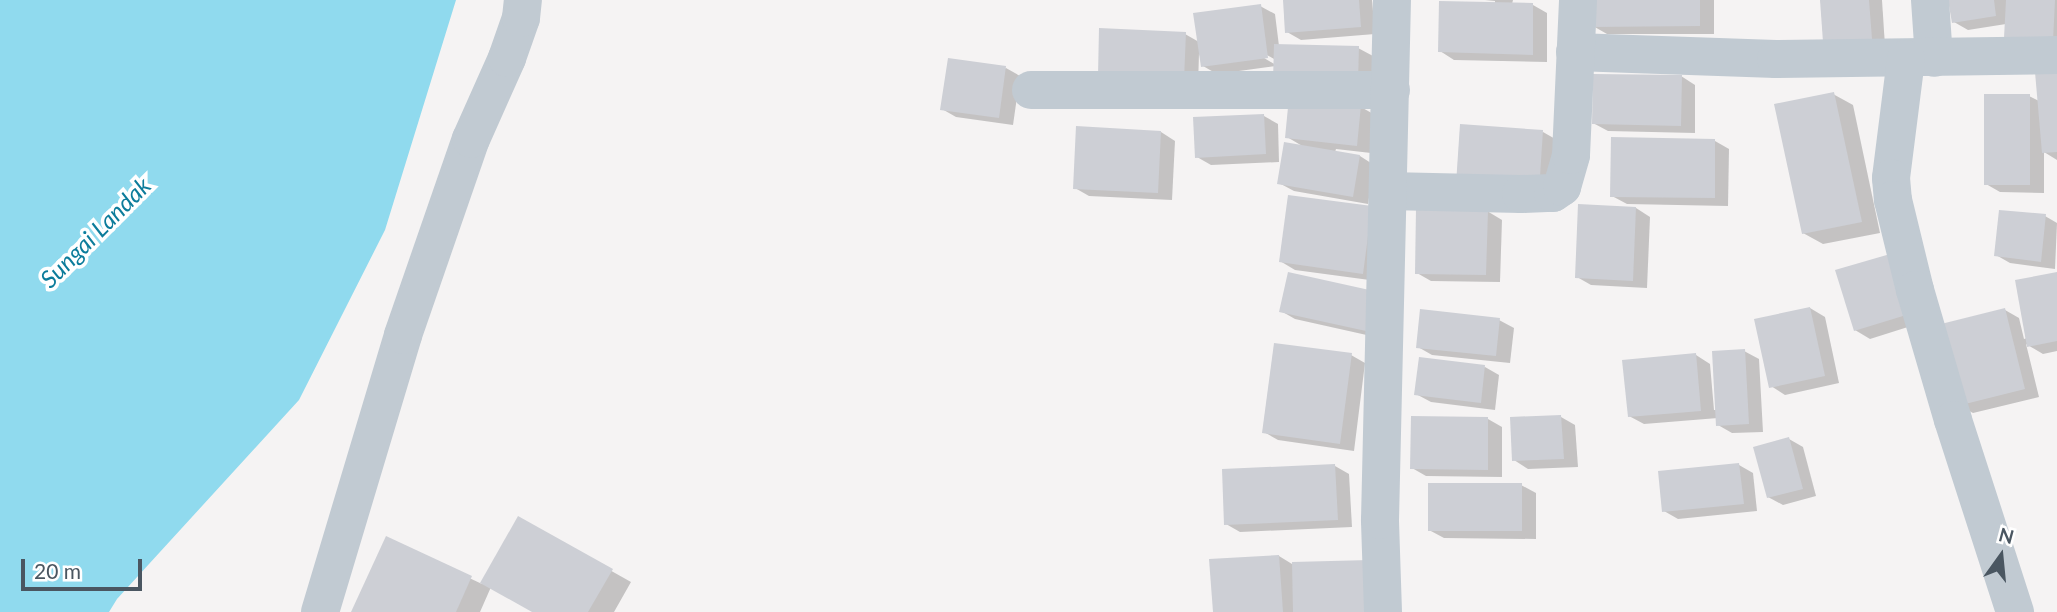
<!DOCTYPE html>
<html>
<head>
<meta charset="utf-8">
<style>
	body { margin:0 }
	#map { position:relative; width:2057px; height:612px; overflow:hidden; background:#f5f3f3; font-family:Lato,sans-serif }
	div>[style] { position:absolute }
	.water>* { inset:0; background:#90daee }
	.shadow>* { inset:0; background:#0003 }
	.building>* { inset:0; background:#cdcfd5 }
	.minor>* { height:38px; margin:-19px; padding:0 19px; transform-origin:19px; border-radius:19px; background:#c1cad2 }
	span { translate:-50% -50%; white-space:nowrap; text-align:center; line-height:1.15; -webkit-text-stroke:7px #fff; paint-order:stroke }
	.water-label { font-size:24px; color:#0c7c9b; font-style:italic }
	.north { position:absolute; left:1966px; top:521px; width:70px; height:70px; -webkit-text-stroke:5px #fff; paint-order:stroke; rotate:15deg; font-size:19px; font-weight:700; line-height:28px; text-align:center; color:#4a5661 }
	.north::after { content:''; display:block; margin:auto; width:24px; height:32px; background:#4a5661; clip-path:polygon(50% 0,100% 100%,50% 72%,0 100%) }
	.scale { position:absolute; left:21px; top:559px; width:121px; height:32px; box-sizing:border-box; border:4px solid #4a5661; border-top:0; padding-left:9px; font-size:21px; line-height:24px; white-space:nowrap; color:#4a5661; -webkit-text-stroke:5px #fff; paint-order:stroke }
</style>
</head>
<body>
<div id="map">
	<div class="water">
		<i style="clip-path:polygon(0 0,456px 0,385px 230px,299px 400px,117px 599px,109px 612px,0 612px)"></i>
	</div>
	<div class="shadow">
		<i style="clip-path:polygon(1284px 0,1372px 0,1375px 34px,1301px 40px,1287px 32px)"></i>
		<i style="clip-path:polygon(1485px 0,1513px 0,1512px 4px,1533px 5px,1547px 13px,1547px 62px,1454px 60px,1440px 51px,1495px 4px,1495px 1px)"></i>
		<i style="clip-path:polygon(1593px 0,1714px 0,1714px 34px,1607px 34px,1593px 26px)"></i>
		<i style="clip-path:polygon(1821px 0,1882px 0,1885px 46px,1839px 49px)"></i>
		<i style="clip-path:polygon(1950px 0,2057px 0,2057px 47px,2006px 24px,1968px 30px,1954px 22px)"></i>
		<i style="clip-path:polygon(evenodd,1260px 6px,1275px 14px,1279px 46px,1358px 48px,1373px 56px,1372px 89px,1276px 66px,1217px 74px,1203px 66px,1199px 53px,1198px 87px,1114px 83px,1185px 34px,1199px 42px,1260px 6px,1261px 52px,1276px 60px,1276px 65px,1259px 55px,1261px 52px)"></i>
		<i style="clip-path:polygon(1006px 68px,1020px 76px,1013px 125px,956px 117px,942px 109px)"></i>
		<i style="clip-path:polygon(2057px 72px,2057px 160px,2044px 152px,2044px 193px,2000px 192px,1986px 184px,2029px 96px,2039px 101px)"></i>
		<i style="clip-path:polygon(1681px 76px,1695px 85px,1695px 133px,1608px 131px,1593px 123px)"></i>
		<i style="clip-path:polygon(1833px 94px,1853px 105px,1880px 233px,1823px 244px,1803px 233px)"></i>
		<i style="clip-path:polygon(1361px 107px,1375px 115px,1371px 153px,1336px 149px,1335px 152px,1360px 156px,1374px 165px,1368px 204px,1294px 191px,1279px 183px,1304px 147px,1287px 137px)"></i>
		<i style="clip-path:polygon(1264px 116px,1278px 124px,1279px 162px,1211px 165px,1197px 157px)"></i>
		<i style="clip-path:polygon(1161px 132px,1175px 141px,1172px 200px,1089px 196px,1075px 188px)"></i>
		<i style="clip-path:polygon(1543px 132px,1557px 140px,1553px 199px,1472px 192px)"></i>
		<i style="clip-path:polygon(1715px 141px,1729px 149px,1728px 206px,1627px 204px,1612px 196px)"></i>
		<i style="clip-path:polygon(1580px 206px,1636px 208px,1650px 217px,1647px 288px,1591px 285px,1577px 277px)"></i>
		<i style="clip-path:polygon(1487px 211px,1502px 220px,1500px 282px,1431px 281px,1417px 273px)"></i>
		<i style="clip-path:polygon(1386px 216px,1377px 281px,1295px 270px,1280px 261px)"></i>
		<i style="clip-path:polygon(2045px 216px,2057px 223px,2055px 269px,2010px 263px,1996px 255px)"></i>
		<i style="clip-path:polygon(1897px 253px,1930px 320px,1870px 339px,1855px 330px)"></i>
		<i style="clip-path:polygon(2057px 274px,2057px 351px,2043px 354px,2026px 344px,2039px 397px,1973px 413px,1958px 405px,2005px 310px,2019px 318px,2024px 339px,2027px 338px)"></i>
		<i style="clip-path:polygon(1373px 293px,1380px 338px,1295px 319px,1281px 311px)"></i>
		<i style="clip-path:polygon(1810px 308px,1825px 317px,1839px 383px,1785px 395px,1771px 386px)"></i>
		<i style="clip-path:polygon(1499px 320px,1514px 328px,1510px 363px,1432px 355px,1418px 347px)"></i>
		<i style="clip-path:polygon(1744px 351px,1759px 359px,1763px 432px,1732px 433px,1718px 425px,1718px 418px,1644px 424px,1629px 416px,1696px 355px,1710px 364px,1714px 410px,1717px 410px)"></i>
		<i style="clip-path:polygon(1351px 355px,1365px 363px,1354px 451px,1278px 440px,1264px 432px)"></i>
		<i style="clip-path:polygon(1485px 367px,1499px 375px,1495px 410px,1431px 402px,1416px 394px)"></i>
		<i style="clip-path:polygon(1561px 417px,1575px 425px,1578px 467px,1528px 469px,1514px 460px)"></i>
		<i style="clip-path:polygon(1488px 419px,1502px 427px,1502px 477px,1426px 476px,1412px 468px)"></i>
		<i style="clip-path:polygon(1789px 439px,1803px 447px,1816px 496px,1783px 505px,1768px 497px)"></i>
		<i style="clip-path:polygon(1739px 465px,1753px 473px,1757px 511px,1678px 519px,1664px 511px)"></i>
		<i style="clip-path:polygon(1335px 466px,1349px 474px,1352px 527px,1240px 532px,1226px 524px)"></i>
		<i style="clip-path:polygon(1521px 485px,1536px 493px,1536px 539px,1444px 538px,1429px 530px)"></i>
		<i style="clip-path:polygon(519px 519px,631px 582px,614px 612px,535px 612px,491px 587px,480px 612px,353px 612px,387px 539px,482px 584px)"></i>
		<i style="clip-path:polygon(1279px 556px,1292px 564px,1370px 562px,1385px 612px,1214px 612px)"></i>
	</div>
	<div class="building">
		<i style="clip-path:polygon(1283px 0,1359px 0,1361px 27px,1285px 33px)"></i>
		<i style="clip-path:polygon(1591px 0,1700px 0,1700px 26px,1591px 27px)"></i>
		<i style="clip-path:polygon(1820px 0,1869px 0,1872px 39px,1823px 42px)"></i>
		<i style="clip-path:polygon(1948px 0,1994px 0,1996px 16px,1952px 23px)"></i>
		<i style="clip-path:polygon(2006px 0,2055px 0,2053px 41px,2004px 38px)"></i>
		<i style="clip-path:polygon(1439px 1px,1533px 3px,1533px 55px,1438px 52px)"></i>
		<i style="clip-path:polygon(1261px 4px,1268px 58px,1201px 67px,1193px 13px)"></i>
		<i style="clip-path:polygon(1099px 28px,1186px 32px,1184px 80px,1098px 76px)"></i>
		<i style="clip-path:polygon(1274px 44px,1359px 46px,1358px 82px,1273px 81px)"></i>
		<i style="clip-path:polygon(948px 58px,1006px 66px,999px 118px,940px 110px)"></i>
		<i style="clip-path:polygon(2057px 70px,2057px 152px,2042px 153px,2035px 72px)"></i>
		<i style="clip-path:polygon(1593px 74px,1682px 75px,1681px 126px,1592px 124px)"></i>
		<i style="clip-path:polygon(1834px 92px,1862px 222px,1802px 234px,1774px 104px)"></i>
		<i style="clip-path:polygon(1984px 94px,2030px 94px,2030px 185px,1984px 185px)"></i>
		<i style="clip-path:polygon(1289px 97px,1361px 105px,1357px 146px,1285px 138px)"></i>
		<i style="clip-path:polygon(1264px 114px,1266px 154px,1195px 158px,1193px 117px)"></i>
		<i style="clip-path:polygon(1460px 124px,1543px 130px,1539px 192px,1456px 184px)"></i>
		<i style="clip-path:polygon(1076px 126px,1161px 131px,1158px 193px,1073px 189px)"></i>
		<i style="clip-path:polygon(1611px 137px,1715px 139px,1715px 198px,1610px 197px)"></i>
		<i style="clip-path:polygon(1284px 142px,1360px 155px,1353px 197px,1277px 184px)"></i>
		<i style="clip-path:polygon(1288px 195px,1372px 206px,1363px 274px,1279px 262px)"></i>
		<i style="clip-path:polygon(1578px 204px,1636px 207px,1633px 281px,1575px 278px)"></i>
		<i style="clip-path:polygon(1416px 208px,1488px 210px,1486px 275px,1415px 274px)"></i>
		<i style="clip-path:polygon(1999px 210px,2046px 214px,2041px 262px,1994px 256px)"></i>
		<i style="clip-path:polygon(1897px 252px,1916px 312px,1854px 331px,1835px 270px)"></i>
		<i style="clip-path:polygon(1288px 272px,1374px 291px,1366px 331px,1279px 312px)"></i>
		<i style="clip-path:polygon(2057px 272px,2057px 341px,2027px 347px,2015px 280px)"></i>
		<i style="clip-path:polygon(1810px 307px,1825px 376px,1769px 388px,1754px 319px)"></i>
		<i style="clip-path:polygon(2005px 308px,2025px 389px,1957px 406px,1937px 325px)"></i>
		<i style="clip-path:polygon(1420px 309px,1500px 318px,1496px 356px,1416px 348px)"></i>
		<i style="clip-path:polygon(1274px 343px,1352px 353px,1340px 444px,1262px 433px)"></i>
		<i style="clip-path:polygon(1745px 349px,1749px 424px,1716px 426px,1712px 351px)"></i>
		<i style="clip-path:polygon(1696px 353px,1701px 411px,1628px 417px,1622px 360px)"></i>
		<i style="clip-path:polygon(1419px 357px,1485px 365px,1481px 403px,1414px 395px)"></i>
		<i style="clip-path:polygon(1561px 415px,1564px 459px,1512px 461px,1510px 417px)"></i>
		<i style="clip-path:polygon(1411px 416px,1488px 417px,1488px 470px,1410px 469px)"></i>
		<i style="clip-path:polygon(1789px 437px,1803px 489px,1767px 498px,1753px 447px)"></i>
		<i style="clip-path:polygon(1739px 463px,1744px 504px,1662px 512px,1658px 471px)"></i>
		<i style="clip-path:polygon(1335px 464px,1338px 520px,1224px 525px,1222px 469px)"></i>
		<i style="clip-path:polygon(1428px 483px,1522px 483px,1522px 531px,1428px 531px)"></i>
		<i style="clip-path:polygon(518px 516px,613px 569px,588px 612px,532px 612px,480px 583px)"></i>
		<i style="clip-path:polygon(386px 536px,472px 576px,456px 612px,351px 612px)"></i>
		<i style="clip-path:polygon(1279px 555px,1283px 612px,1213px 612px,1209px 559px)"></i>
		<i style="clip-path:polygon(1370px 560px,1371px 612px,1293px 612px,1292px 562px)"></i>
	</div>
	<div class="minor">
		<i style="left:1930px;top:0;width:58px;rotate:86.1deg"></i>
		<i style="left:1575px;top:52px;width:201px;rotate:2deg"></i>
		<i style="left:1776px;top:59px;width:281px;rotate:-0.8deg"></i>
		<i style="left:1906px;top:59px;width:120px;rotate:97.2deg"></i>
		<i style="left:1891px;top:178px;width:22px;rotate:85deg"></i>
		<i style="left:1893px;top:200px;width:93px;rotate:76.3deg"></i>
		<i style="left:1915px;top:290px;width:135px;rotate:73.7deg"></i>
		<i style="left:1953px;top:420px;width:202px;rotate:72.1deg"></i>
		<i style="left:1031px;top:90px;width:360px"></i>
		<i style="left:1388px;top:191px;width:133px;rotate:1.3deg"></i>
		<i style="left:1521px;top:194px;width:32px;rotate:-2deg"></i>
		<i style="left:1553px;top:193px;width:11px;rotate:-34deg"></i>
		<i style="left:1562px;top:187px;width:33px;rotate:-74deg"></i>
		<i style="left:1571px;top:155px;width:155px;rotate:-87.4deg"></i>
		<i style="left:320px;top:612px;width:289px;rotate:-73.3deg"></i>
		<i style="left:403px;top:335px;width:207px;rotate:-70.9deg"></i>
		<i style="left:471px;top:139px;width:89px;rotate:-66deg"></i>
		<i style="left:507px;top:58px;width:42px;rotate:-70.7deg"></i>
		<i style="left:521px;top:18px;width:18px;rotate:-84deg"></i>
		<i style="left:1383px;top:612px;width:92px;rotate:-91.9deg"></i>
		<i style="left:1380px;top:520px;width:520px;rotate:-88.68deg"></i>
	</div>
	<div class="water-label">
		<span style="left:95px;top:232px;rotate:-45deg">Sungai Landak</span>
	</div>
	<div class="north">N</div>
	<div class="scale">20 m</div>
</div>
</body>
</html>
